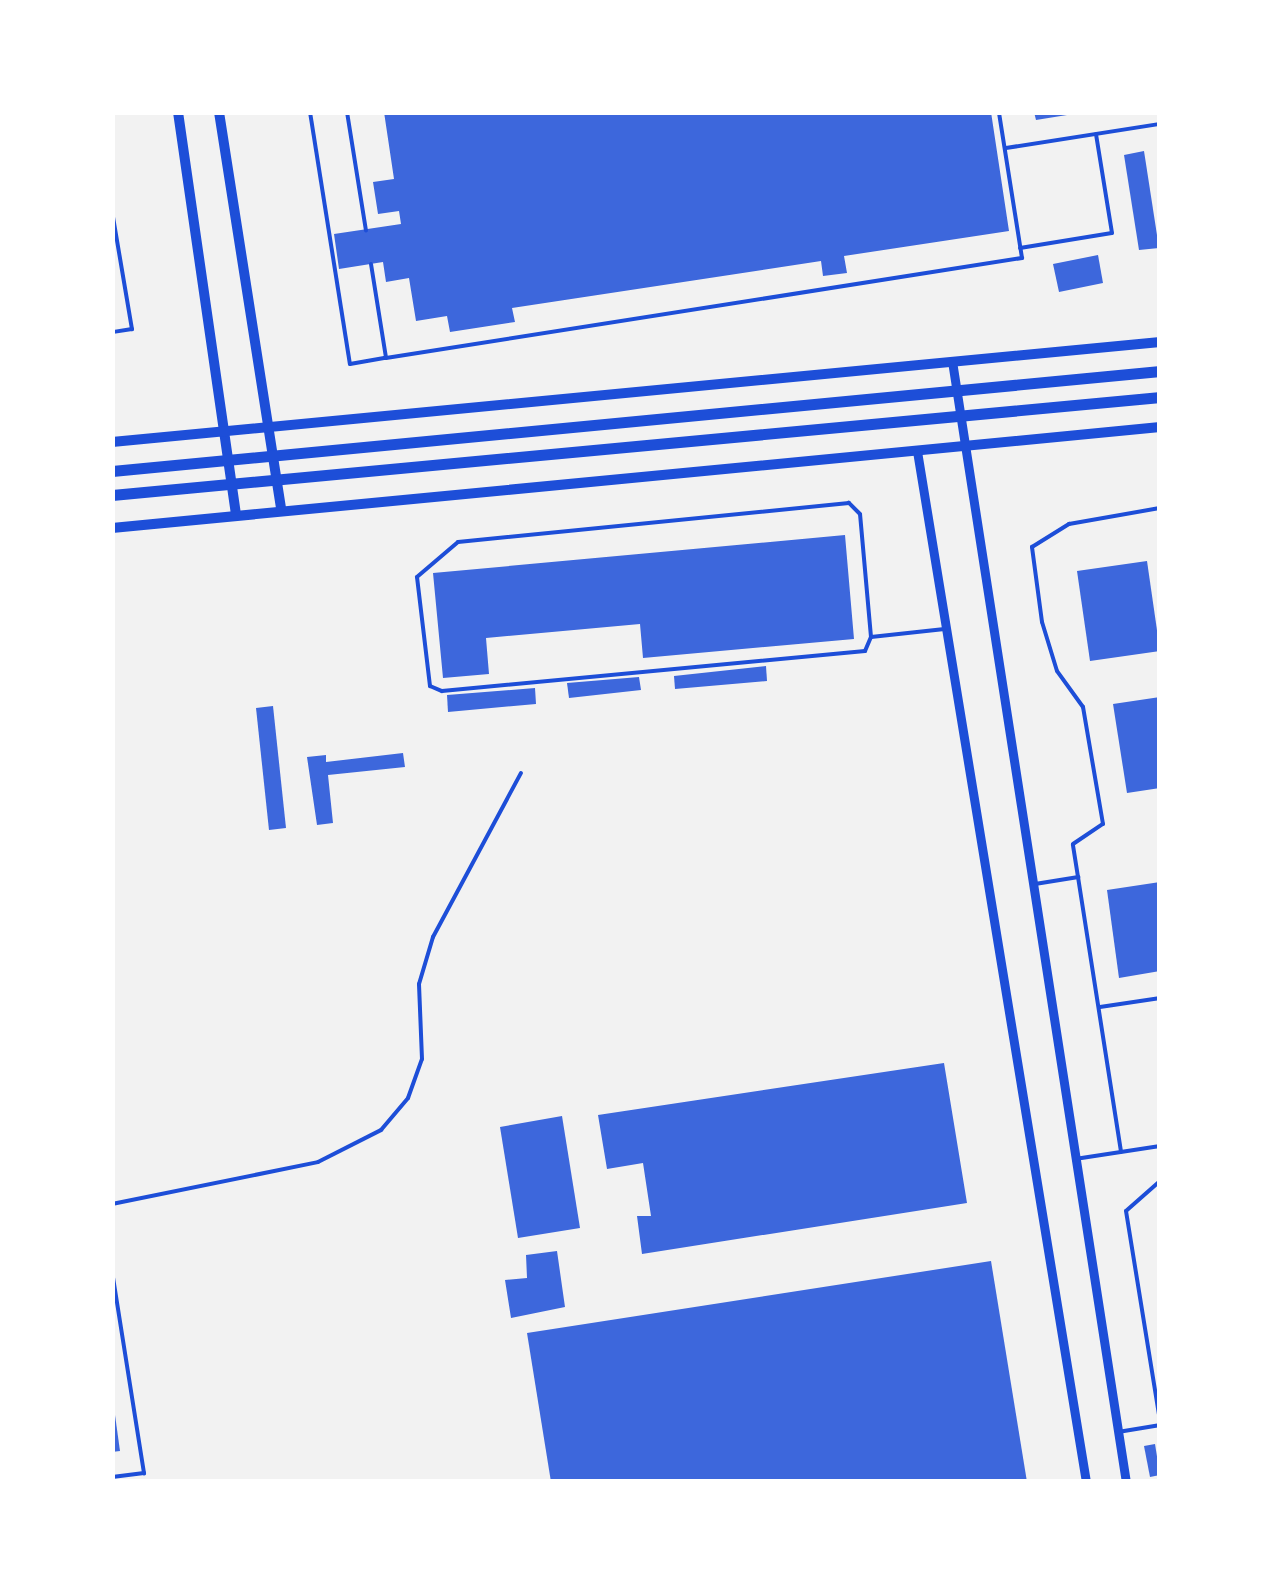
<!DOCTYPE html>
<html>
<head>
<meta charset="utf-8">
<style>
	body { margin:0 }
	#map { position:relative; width:1272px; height:1594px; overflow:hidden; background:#f2f2f2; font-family:"Space Grotesk",sans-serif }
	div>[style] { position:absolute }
	.building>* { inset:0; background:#3d67dc }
	.service>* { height:4px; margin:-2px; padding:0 2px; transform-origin:2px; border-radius:2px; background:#1d4ed8 }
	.tertiary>* { height:9px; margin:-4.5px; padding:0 4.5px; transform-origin:4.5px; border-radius:4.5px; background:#1d4ed8 }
	.secondary>* { height:10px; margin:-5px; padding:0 5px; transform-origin:5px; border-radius:5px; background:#1d4ed8 }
	.primary>* { height:11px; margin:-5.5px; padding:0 5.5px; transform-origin:5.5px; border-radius:5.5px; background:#1d4ed8 }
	span { translate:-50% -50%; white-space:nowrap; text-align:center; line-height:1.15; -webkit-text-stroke:10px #fff; paint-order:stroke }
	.frame { position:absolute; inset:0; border:115px solid #fff; pointer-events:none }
</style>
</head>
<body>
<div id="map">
	<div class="building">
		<i style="clip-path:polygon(384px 112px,991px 112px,1009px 231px,844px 256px,847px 273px,823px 276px,821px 261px,512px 308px,515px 322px,450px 332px,447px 316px,416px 321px,409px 278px,386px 282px,383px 262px,339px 269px,334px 234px,401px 224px,399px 211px,378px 214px,373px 182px,394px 179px)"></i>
		<i style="clip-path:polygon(1034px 112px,1067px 112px,1067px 115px,1036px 120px)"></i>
		<i style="clip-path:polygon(1144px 151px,1159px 248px,1139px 250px,1124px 155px)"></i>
		<i style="clip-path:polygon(1098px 255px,1103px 283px,1059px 292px,1053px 264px)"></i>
		<i style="clip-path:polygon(845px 535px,854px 639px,643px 658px,640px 624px,486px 638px,489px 674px,443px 678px,433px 573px)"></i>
		<i style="clip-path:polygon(1147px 561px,1160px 651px,1090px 661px,1077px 571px)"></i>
		<i style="clip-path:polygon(766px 666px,767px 681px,675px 689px,674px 676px)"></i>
		<i style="clip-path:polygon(639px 677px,641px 690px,569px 698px,567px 683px)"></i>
		<i style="clip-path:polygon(535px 688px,536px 704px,448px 712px,447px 695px)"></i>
		<i style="clip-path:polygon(1160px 697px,1160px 788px,1127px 793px,1113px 704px)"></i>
		<i style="clip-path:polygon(273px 706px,286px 828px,269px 830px,256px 708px)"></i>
		<i style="clip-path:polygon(403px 753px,405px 767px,328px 775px,333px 823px,317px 825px,307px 757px,326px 755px,326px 762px)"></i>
		<i style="clip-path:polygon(1160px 882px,1160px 971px,1119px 978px,1107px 890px)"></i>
		<i style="clip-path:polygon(944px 1063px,967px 1203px,642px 1254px,637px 1216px,651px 1216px,643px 1163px,607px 1169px,598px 1115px)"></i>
		<i style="clip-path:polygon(562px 1116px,580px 1228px,518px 1238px,500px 1127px)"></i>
		<i style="clip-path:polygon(557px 1251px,565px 1307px,511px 1318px,505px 1280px,527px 1278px,526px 1255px)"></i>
		<i style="clip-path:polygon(991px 1261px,1027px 1482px,551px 1482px,527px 1333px)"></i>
		<i style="clip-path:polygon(115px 1415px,120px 1451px,112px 1452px,112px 1416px)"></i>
		<i style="clip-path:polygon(1155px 1444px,1160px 1475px,1150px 1477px,1144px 1446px)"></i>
	</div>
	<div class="service">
		<i style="left:310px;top:112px;width:255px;rotate:81deg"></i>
		<i style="left:350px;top:364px;width:36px;rotate:-10deg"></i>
		<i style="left:347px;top:112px;width:120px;rotate:80.9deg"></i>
		<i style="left:1006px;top:148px;width:156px;rotate:-8.9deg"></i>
		<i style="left:112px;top:211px;width:120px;rotate:80.4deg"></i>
		<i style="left:132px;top:329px;width:20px;rotate:171deg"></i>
		<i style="left:1020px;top:248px;width:93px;rotate:-9.3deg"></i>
		<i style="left:1112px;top:233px;width:100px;rotate:-99.2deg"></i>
		<i style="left:371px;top:264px;width:95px;rotate:80.9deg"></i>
		<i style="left:386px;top:358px;width:644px;rotate:-8.94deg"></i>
		<i style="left:1022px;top:258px;width:148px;rotate:-99deg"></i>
		<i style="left:871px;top:637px;width:123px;rotate:-95.1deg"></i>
		<i style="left:860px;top:514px;width:16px;rotate:-135deg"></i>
		<i style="left:849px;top:503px;width:393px;rotate:174.3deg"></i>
		<i style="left:458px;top:542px;width:54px;rotate:139.5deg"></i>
		<i style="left:417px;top:577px;width:110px;rotate:83.2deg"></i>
		<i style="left:430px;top:686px;width:13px;rotate:23deg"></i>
		<i style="left:442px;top:691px;width:425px;rotate:-5.4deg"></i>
		<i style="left:865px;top:651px;width:15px;rotate:-67deg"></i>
		<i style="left:871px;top:637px;width:74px;rotate:-6.2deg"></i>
		<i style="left:1078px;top:877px;width:278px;rotate:81.1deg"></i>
		<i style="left:1035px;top:884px;width:44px;rotate:-9.2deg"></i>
		<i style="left:1078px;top:877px;width:33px;rotate:-99deg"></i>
		<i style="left:1073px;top:844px;width:36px;rotate:-34deg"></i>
		<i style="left:1103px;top:824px;width:119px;rotate:-99.7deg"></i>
		<i style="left:1083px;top:707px;width:44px;rotate:-125.8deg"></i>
		<i style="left:1057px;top:671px;width:51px;rotate:-107deg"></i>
		<i style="left:1042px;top:622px;width:76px;rotate:-97.6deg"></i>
		<i style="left:1032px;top:547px;width:44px;rotate:-31.9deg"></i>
		<i style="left:1069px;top:524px;width:92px;rotate:-10deg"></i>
		<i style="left:1100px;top:1007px;width:61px;rotate:-8.5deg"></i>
		<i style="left:1075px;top:1159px;width:86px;rotate:-8.7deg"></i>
		<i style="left:1160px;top:1181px;width:45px;rotate:138.6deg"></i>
		<i style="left:1126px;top:1211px;width:214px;rotate:80.8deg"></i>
		<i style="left:112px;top:1204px;width:210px;rotate:-11.5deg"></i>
		<i style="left:318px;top:1162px;width:71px;rotate:-26.9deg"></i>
		<i style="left:381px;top:1130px;width:42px;rotate:-49.8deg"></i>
		<i style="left:408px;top:1098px;width:41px;rotate:-70.3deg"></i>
		<i style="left:422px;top:1059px;width:75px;rotate:-92.3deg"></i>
		<i style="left:419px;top:984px;width:49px;rotate:-73.4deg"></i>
		<i style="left:433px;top:937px;width:186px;rotate:-61.8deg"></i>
		<i style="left:112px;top:1271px;width:205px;rotate:81deg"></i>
		<i style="left:144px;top:1473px;width:32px;rotate:173deg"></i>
		<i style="left:1118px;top:1432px;width:43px;rotate:-9.5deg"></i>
	</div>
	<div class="tertiary">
		<i style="left:952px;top:361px;width:1134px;rotate:81.18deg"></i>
		<i style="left:917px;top:451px;width:1045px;rotate:80.69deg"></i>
	</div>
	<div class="secondary">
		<i style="left:178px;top:112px;width:405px;rotate:81.8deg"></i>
		<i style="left:219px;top:112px;width:400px;rotate:81.1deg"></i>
		<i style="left:112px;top:442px;width:1053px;rotate:-5.45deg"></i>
		<i style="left:112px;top:528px;width:1053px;rotate:-5.5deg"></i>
	</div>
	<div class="primary">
		<i style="left:112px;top:471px;width:1053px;rotate:-5.45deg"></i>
		<i style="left:112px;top:495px;width:1053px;rotate:-5.34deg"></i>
	</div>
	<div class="frame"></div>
</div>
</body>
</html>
